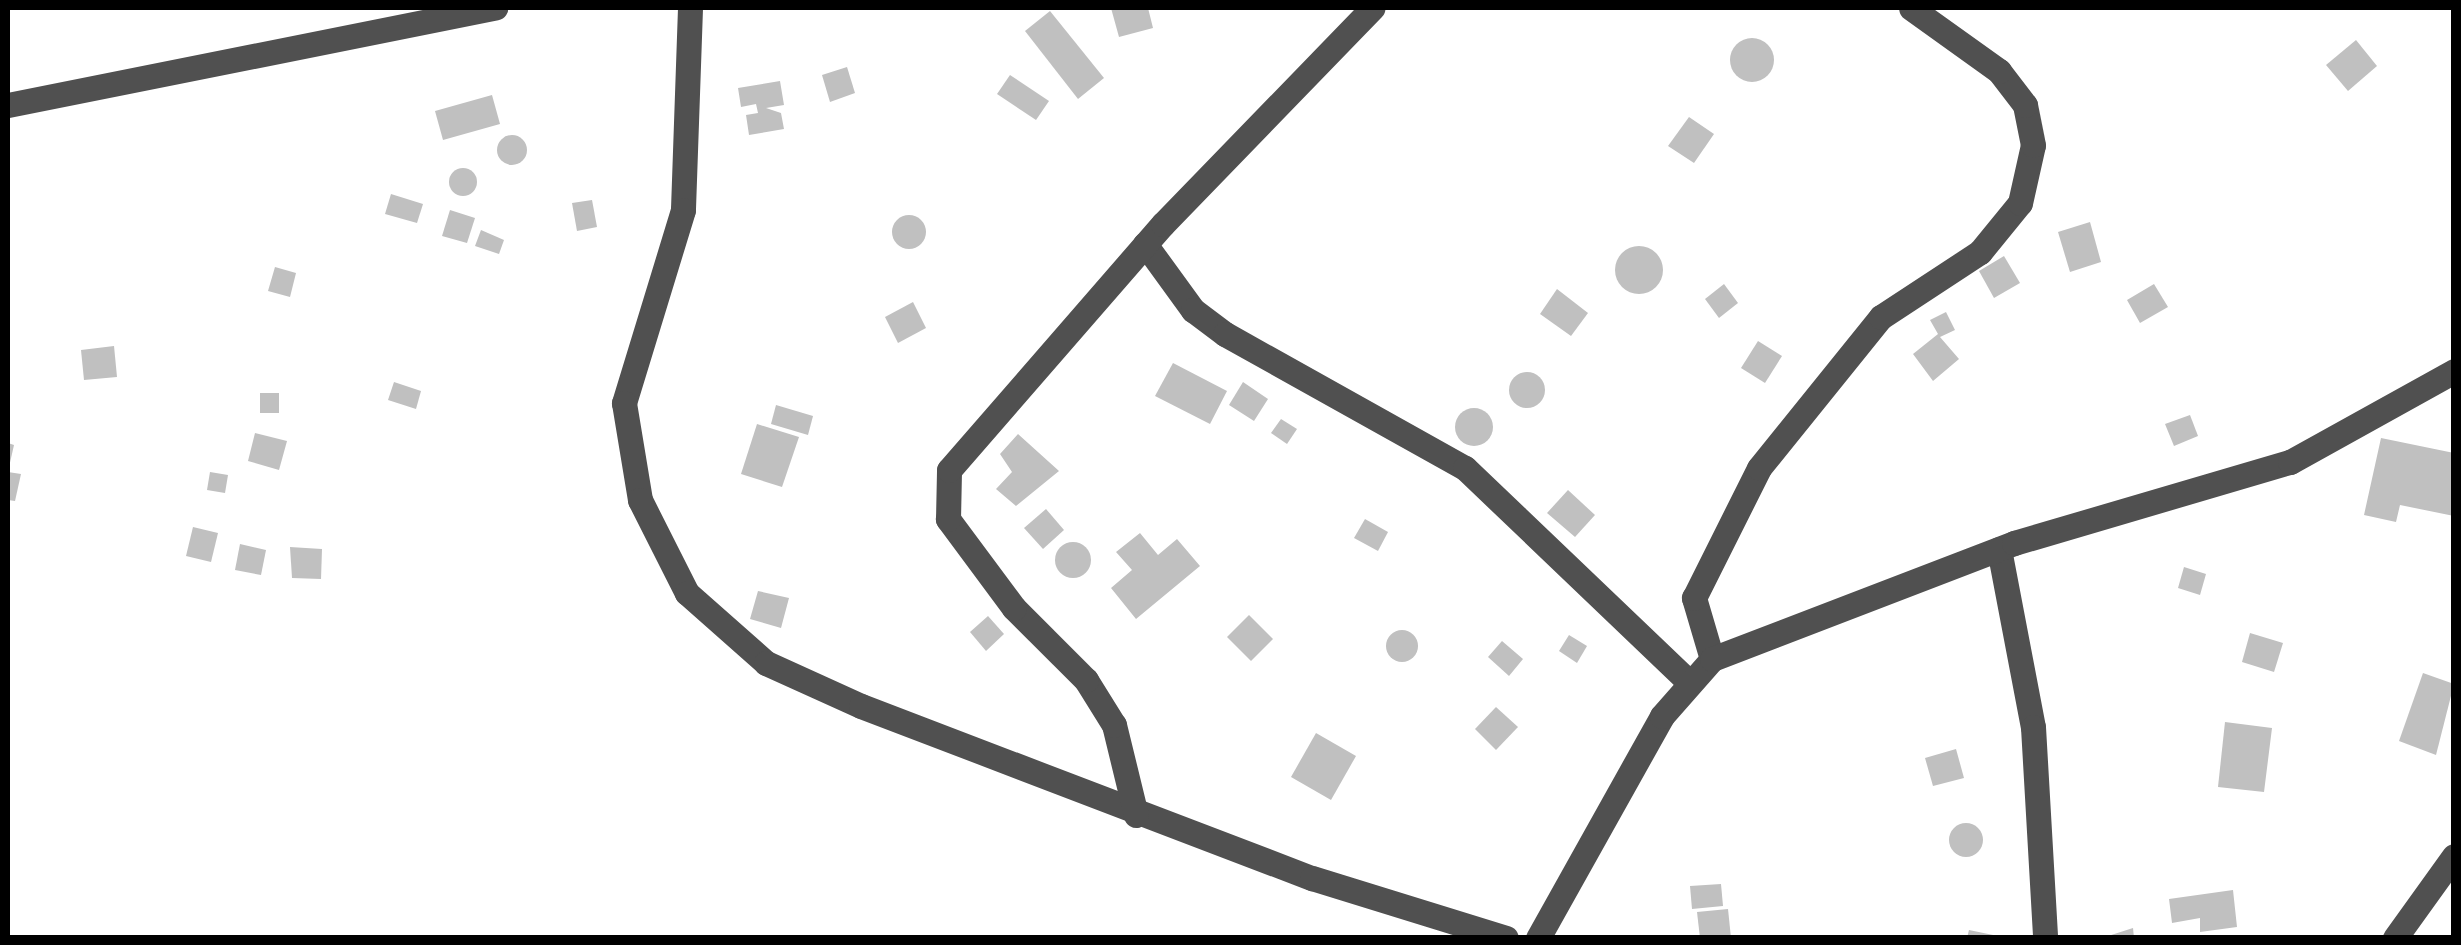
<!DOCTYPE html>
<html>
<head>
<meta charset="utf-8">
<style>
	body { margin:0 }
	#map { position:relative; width:2461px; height:945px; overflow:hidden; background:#fff; font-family:"Sofia Sans Condensed",sans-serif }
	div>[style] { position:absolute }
	.building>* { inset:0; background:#c0c0c0 }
	.round { border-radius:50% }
	.minor>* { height:25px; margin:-12.5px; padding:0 12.5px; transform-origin:12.5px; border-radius:12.5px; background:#505050 }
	span { translate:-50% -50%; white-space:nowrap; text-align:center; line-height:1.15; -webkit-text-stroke:9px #fff; paint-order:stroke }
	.frame { position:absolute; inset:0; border:10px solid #000; pointer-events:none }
</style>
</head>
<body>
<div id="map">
	<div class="building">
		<i style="clip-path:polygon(1111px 8px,1148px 8px,1153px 28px,1119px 37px)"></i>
		<i style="clip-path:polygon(1050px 11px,1104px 78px,1078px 99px,1025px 31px)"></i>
		<i class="round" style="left:1730px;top:38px;width:44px;height:44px"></i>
		<i style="clip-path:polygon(2356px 40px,2377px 66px,2348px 91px,2326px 65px)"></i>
		<i style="clip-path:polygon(847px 67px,855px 93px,830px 102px,822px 75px)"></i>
		<i style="clip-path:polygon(1010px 75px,1049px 101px,1036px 120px,997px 94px)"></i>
		<i style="clip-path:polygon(780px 81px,784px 105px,766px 108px,781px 113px,784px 129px,749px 135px,746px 115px,758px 113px,756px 104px,741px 107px,738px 88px)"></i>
		<i style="clip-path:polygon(492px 95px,500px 124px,443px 140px,435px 111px)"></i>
		<i style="clip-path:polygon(1689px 117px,1714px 134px,1694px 163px,1668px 146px)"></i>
		<i class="round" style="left:497px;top:135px;width:30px;height:30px"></i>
		<i class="round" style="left:449px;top:168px;width:28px;height:28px"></i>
		<i style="clip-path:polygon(391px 194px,423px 204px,417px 223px,385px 214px)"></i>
		<i style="clip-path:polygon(592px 200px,597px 227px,577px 231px,572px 203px)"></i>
		<i style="clip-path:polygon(450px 210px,475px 218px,467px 243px,442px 236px)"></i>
		<i class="round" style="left:892px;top:215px;width:34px;height:34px"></i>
		<i style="clip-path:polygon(2090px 222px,2101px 262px,2070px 272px,2058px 232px)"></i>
		<i style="clip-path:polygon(481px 230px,504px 240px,499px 254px,475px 246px)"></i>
		<i class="round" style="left:1615px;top:246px;width:48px;height:48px"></i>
		<i style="clip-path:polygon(2004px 256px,2020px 283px,1994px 298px,1979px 271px)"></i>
		<i style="clip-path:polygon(275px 267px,296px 273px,290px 297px,268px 291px)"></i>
		<i style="clip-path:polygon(1724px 284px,1738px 303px,1719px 318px,1705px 299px)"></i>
		<i style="clip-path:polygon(2154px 284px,2168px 307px,2140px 323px,2127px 300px)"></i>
		<i style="clip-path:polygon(1557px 289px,1588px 313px,1571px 336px,1540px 314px)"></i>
		<i style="clip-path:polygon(913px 302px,926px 328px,898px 343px,885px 317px)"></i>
		<i style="clip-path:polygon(1946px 312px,1955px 330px,1940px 337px,1959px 359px,1933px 381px,1913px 354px,1938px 334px,1930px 320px)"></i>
		<i style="clip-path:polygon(1758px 341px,1782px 356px,1765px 383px,1741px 368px)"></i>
		<i style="clip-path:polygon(114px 346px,117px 377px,84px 380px,81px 350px)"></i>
		<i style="clip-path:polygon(1173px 363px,1227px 391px,1210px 424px,1155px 396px)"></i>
		<i class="round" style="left:1509px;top:372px;width:36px;height:36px"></i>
		<i style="clip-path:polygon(394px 382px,421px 391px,416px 409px,388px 400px)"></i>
		<i style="clip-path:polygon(1243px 382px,1268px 399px,1254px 421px,1229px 405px)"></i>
		<i style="clip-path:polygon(260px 393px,279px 393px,279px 413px,260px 413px)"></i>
		<i style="clip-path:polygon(776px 405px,813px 416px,808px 435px,771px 424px)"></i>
		<i class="round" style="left:1455px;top:408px;width:38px;height:38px"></i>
		<i style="clip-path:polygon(2190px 415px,2198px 436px,2174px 446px,2165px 424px)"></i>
		<i style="clip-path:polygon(1281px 419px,1297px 429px,1287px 444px,1271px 433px)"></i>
		<i style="clip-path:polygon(757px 424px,799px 437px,782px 487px,741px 474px)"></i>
		<i style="clip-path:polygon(255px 433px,287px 441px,279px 470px,248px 461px)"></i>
		<i style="clip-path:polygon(1018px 434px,1059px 471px,1016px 506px,996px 489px,1012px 472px,1000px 454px)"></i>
		<i style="clip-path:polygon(2381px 438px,2454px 453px,2454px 516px,2400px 505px,2396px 522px,2364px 515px)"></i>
		<i style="clip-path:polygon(8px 443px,14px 445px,9px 467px,8px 467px)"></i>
		<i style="clip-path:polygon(8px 472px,21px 474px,15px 501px,8px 500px)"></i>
		<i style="clip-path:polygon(210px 472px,228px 475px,225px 493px,207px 490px)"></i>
		<i style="clip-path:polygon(1568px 490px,1595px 515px,1575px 537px,1547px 513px)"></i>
		<i style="clip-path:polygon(1046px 509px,1064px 530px,1043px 549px,1024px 528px)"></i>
		<i style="clip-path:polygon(1365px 519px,1388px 532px,1378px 551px,1354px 538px)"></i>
		<i style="clip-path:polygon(193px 527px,218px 533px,211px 562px,186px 556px)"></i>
		<i style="clip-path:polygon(1140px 533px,1158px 555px,1177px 539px,1200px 566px,1136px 619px,1111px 588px,1132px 570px,1116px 552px)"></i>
		<i class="round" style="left:1055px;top:542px;width:36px;height:36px"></i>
		<i style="clip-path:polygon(240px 544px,266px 550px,261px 575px,235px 570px)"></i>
		<i style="clip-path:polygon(290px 547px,322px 549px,321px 579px,292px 578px)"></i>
		<i style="clip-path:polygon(2184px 567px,2206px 574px,2200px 595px,2178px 588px)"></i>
		<i style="clip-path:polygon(758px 591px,789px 598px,781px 628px,750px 619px)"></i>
		<i style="clip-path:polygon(1249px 615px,1273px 639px,1251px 661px,1227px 637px)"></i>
		<i style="clip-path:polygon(988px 616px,1004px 634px,986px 651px,970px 632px)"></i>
		<i class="round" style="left:1386px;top:630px;width:32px;height:32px"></i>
		<i style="clip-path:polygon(2250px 633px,2283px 643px,2274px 672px,2242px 662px)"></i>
		<i style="clip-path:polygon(1569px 635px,1587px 646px,1577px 663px,1559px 651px)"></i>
		<i style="clip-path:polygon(1502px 641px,1523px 659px,1509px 676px,1488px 657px)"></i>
		<i style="clip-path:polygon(2423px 673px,2454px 684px,2436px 755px,2399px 741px)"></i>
		<i style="clip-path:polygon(1496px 707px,1518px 727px,1496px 750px,1475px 729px)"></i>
		<i style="clip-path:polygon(2225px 722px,2272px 728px,2264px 792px,2218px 787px)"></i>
		<i style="clip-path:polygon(1316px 733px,1356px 756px,1331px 800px,1291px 777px)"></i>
		<i style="clip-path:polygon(1956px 749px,1964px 778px,1933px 786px,1925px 758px)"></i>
		<i class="round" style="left:1949px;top:823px;width:34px;height:34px"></i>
		<i style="clip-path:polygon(1721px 884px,1723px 906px,1692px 909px,1690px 886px)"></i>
		<i style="clip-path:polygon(2233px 890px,2237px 927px,2200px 932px,2200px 918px,2172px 923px,2169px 899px)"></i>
		<i style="clip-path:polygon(1728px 909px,1731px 938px,1700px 938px,1697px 912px)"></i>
		<i style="clip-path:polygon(2133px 928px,2134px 938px,2106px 938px,2105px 937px)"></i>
		<i style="clip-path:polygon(1969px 930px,1998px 936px,1998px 938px,1967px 938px)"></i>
	</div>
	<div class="minor">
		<i style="left:690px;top:8px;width:202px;rotate:92deg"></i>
		<i style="left:683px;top:210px;width:202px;rotate:107deg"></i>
		<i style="left:624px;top:403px;width:98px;rotate:80.6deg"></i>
		<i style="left:640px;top:500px;width:104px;rotate:63.2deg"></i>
		<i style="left:687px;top:593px;width:106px;rotate:41.5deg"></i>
		<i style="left:766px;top:663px;width:104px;rotate:24.4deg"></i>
		<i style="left:861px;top:706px;width:483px;rotate:20.9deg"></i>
		<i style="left:1312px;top:878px;width:203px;rotate:17.2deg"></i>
		<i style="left:8px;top:105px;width:497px;rotate:-11.3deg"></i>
		<i style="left:1145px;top:244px;width:82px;rotate:54deg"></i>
		<i style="left:1193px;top:310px;width:40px;rotate:37deg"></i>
		<i style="left:1225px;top:334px;width:275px;rotate:29.2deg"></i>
		<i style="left:1465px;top:468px;width:307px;rotate:43.7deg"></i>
		<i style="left:1999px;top:549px;width:181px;rotate:79.2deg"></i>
		<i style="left:2033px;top:727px;width:211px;rotate:86.7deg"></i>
		<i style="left:1712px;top:659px;width:64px;rotate:-106.4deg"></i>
		<i style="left:1694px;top:598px;width:145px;rotate:-63.4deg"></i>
		<i style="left:1759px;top:468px;width:194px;rotate:-51.1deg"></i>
		<i style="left:1881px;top:317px;width:118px;rotate:-33.3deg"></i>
		<i style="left:1980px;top:252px;width:63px;rotate:-50.8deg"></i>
		<i style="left:2020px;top:203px;width:59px;rotate:-77.4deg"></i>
		<i style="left:2033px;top:145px;width:41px;rotate:-101.3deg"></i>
		<i style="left:2025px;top:105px;width:43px;rotate:-127.4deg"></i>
		<i style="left:1999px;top:71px;width:108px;rotate:-144.4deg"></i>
		<i style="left:1136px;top:815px;width:93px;rotate:-103.7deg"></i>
		<i style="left:1114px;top:725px;width:53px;rotate:-121.9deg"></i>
		<i style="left:1086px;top:680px;width:102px;rotate:-135deg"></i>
		<i style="left:1014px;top:608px;width:111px;rotate:-126.6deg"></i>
		<i style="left:948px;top:519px;width:49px;rotate:-88.8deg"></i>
		<i style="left:949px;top:470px;width:326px;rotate:-49deg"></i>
		<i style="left:1163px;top:224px;width:301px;rotate:-45.9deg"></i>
		<i style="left:1538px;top:938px;width:254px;rotate:-60.8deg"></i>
		<i style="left:1662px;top:716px;width:76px;rotate:-48.7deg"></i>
		<i style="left:1712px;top:659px;width:324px;rotate:-21deg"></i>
		<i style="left:2014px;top:543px;width:288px;rotate:-16.4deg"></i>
		<i style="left:2290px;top:462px;width:188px;rotate:-29deg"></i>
		<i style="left:2395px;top:938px;width:101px;rotate:-54.3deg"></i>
	</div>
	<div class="frame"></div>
</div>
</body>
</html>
